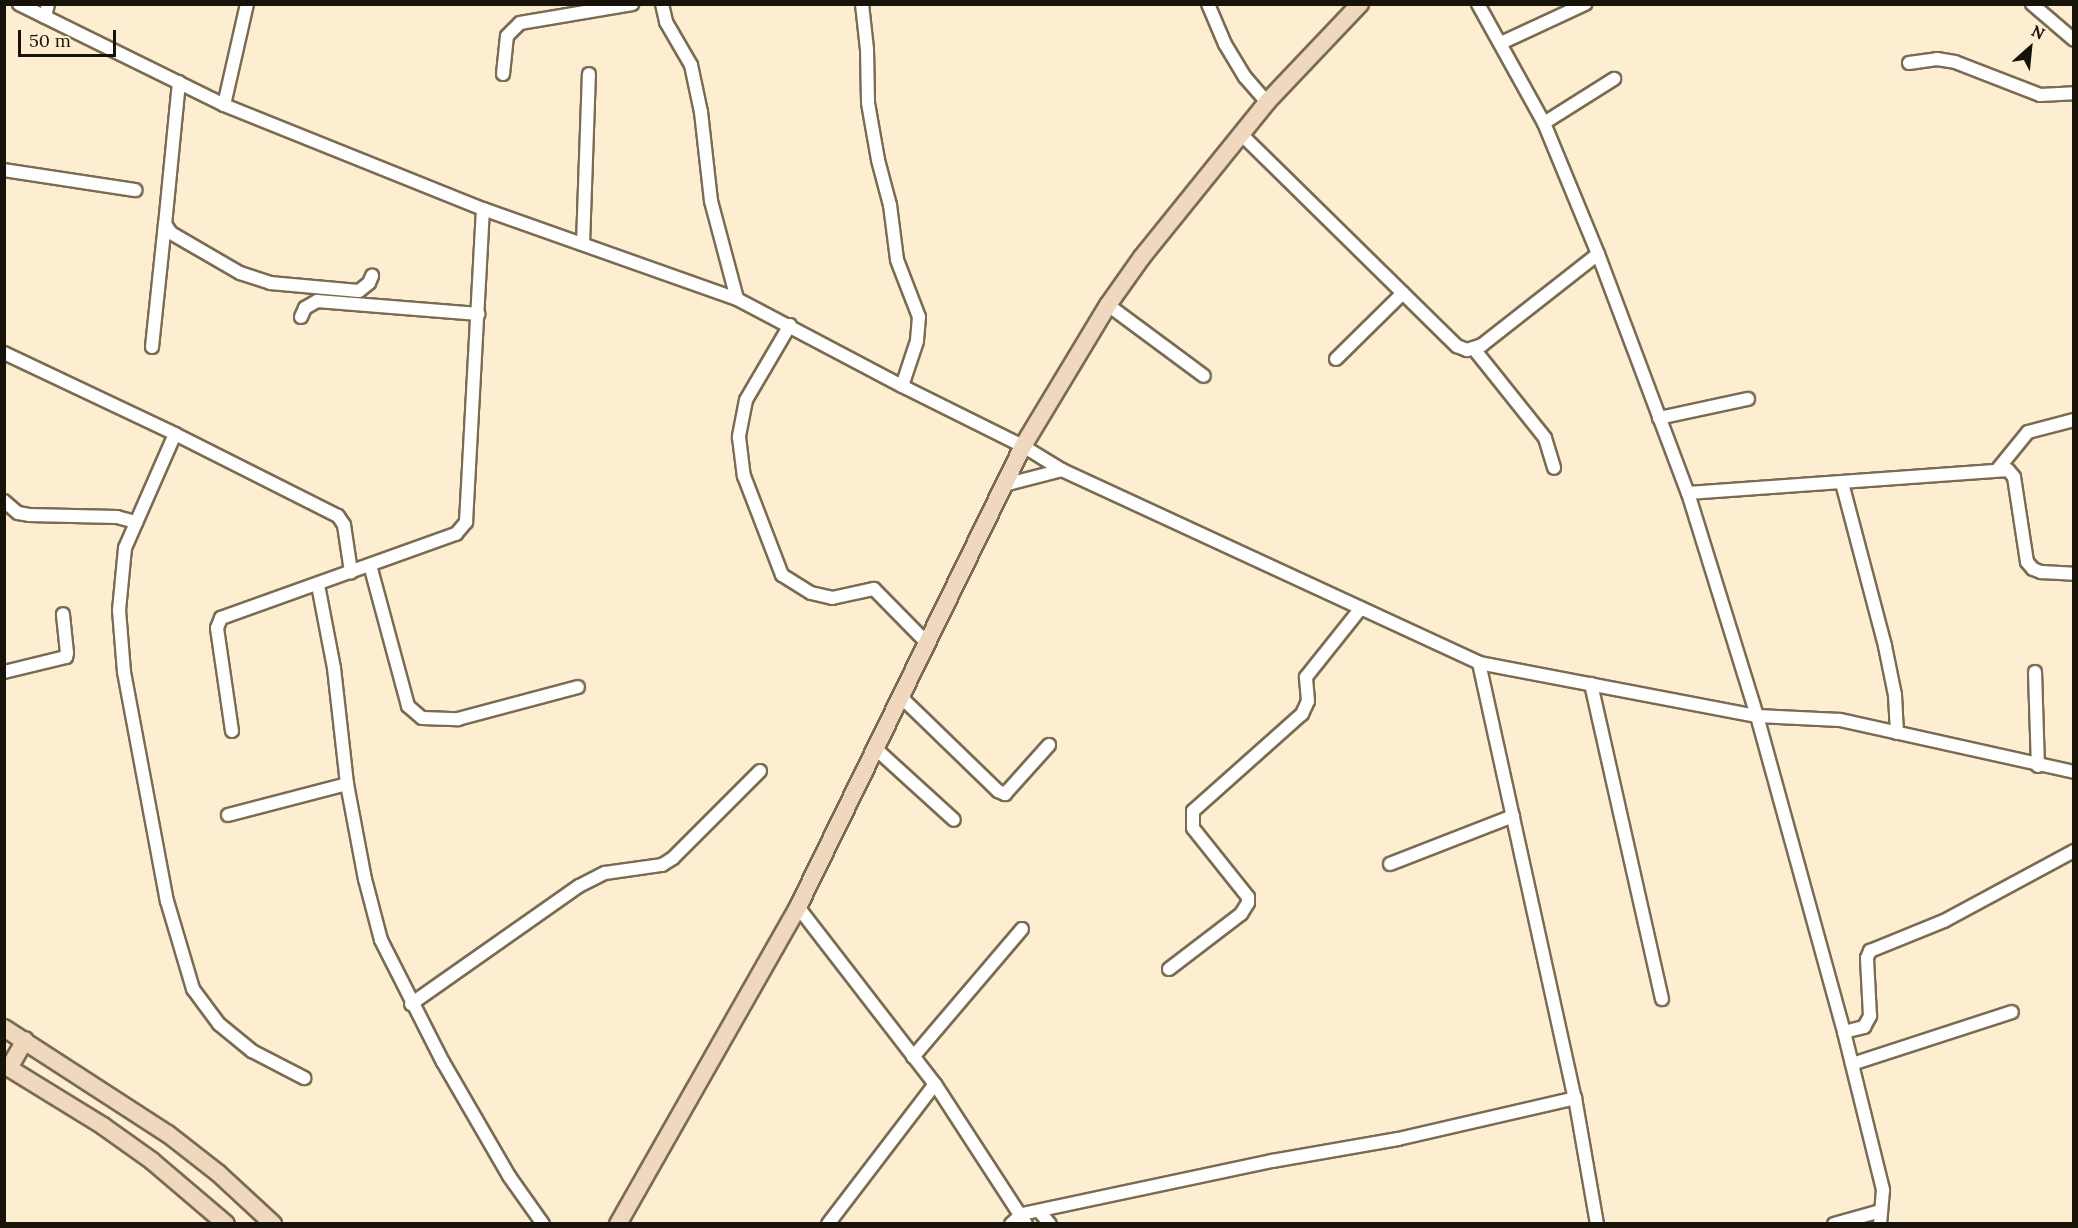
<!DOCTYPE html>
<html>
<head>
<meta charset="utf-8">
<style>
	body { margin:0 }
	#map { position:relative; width:2078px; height:1228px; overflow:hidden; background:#fdeed1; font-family:Lora,serif }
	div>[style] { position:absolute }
	.roads { filter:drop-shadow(2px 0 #796c53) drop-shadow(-2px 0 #796c53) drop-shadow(0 2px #796c53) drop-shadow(0 -2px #796c53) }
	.street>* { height:12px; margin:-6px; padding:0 6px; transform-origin:6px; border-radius:6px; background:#fff }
	.secondary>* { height:16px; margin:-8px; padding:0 8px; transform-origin:8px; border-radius:8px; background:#f0d8be }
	span { translate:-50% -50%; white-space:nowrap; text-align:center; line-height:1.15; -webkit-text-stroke:4.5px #fdeed1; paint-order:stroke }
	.frame { position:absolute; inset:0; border:6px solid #181309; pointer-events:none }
	.north { position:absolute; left:2000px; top:18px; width:60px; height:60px; -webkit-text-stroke:4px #fdeed1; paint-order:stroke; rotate:27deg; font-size:16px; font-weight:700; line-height:24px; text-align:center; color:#181309 }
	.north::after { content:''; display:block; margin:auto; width:21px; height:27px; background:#181309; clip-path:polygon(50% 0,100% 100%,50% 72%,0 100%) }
	.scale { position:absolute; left:18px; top:30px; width:98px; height:27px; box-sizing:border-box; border:3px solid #181309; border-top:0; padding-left:8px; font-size:18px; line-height:21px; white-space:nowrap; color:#181309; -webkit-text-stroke:4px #fdeed1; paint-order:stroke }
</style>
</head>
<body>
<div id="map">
	<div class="roads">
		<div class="street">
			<i style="left:19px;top:4px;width:229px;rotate:26.2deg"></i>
			<i style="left:224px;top:105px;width:279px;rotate:21.9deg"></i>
			<i style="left:483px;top:209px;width:269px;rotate:19.5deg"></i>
			<i style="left:737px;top:299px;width:187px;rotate:27.8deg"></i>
			<i style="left:902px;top:386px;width:135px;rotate:26.4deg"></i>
			<i style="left:1023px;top:446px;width:46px;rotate:31.6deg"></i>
			<i style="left:1062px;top:470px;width:459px;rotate:24.8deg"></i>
			<i style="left:1479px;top:663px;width:445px;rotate:77.6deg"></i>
			<i style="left:1575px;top:1098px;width:128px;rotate:80.1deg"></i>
			<i style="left:662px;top:4px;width:18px;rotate:77deg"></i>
			<i style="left:666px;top:22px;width:50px;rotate:59.8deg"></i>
			<i style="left:691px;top:65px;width:48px;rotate:78deg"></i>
			<i style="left:701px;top:112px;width:90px;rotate:83.6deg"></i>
			<i style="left:711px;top:201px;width:101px;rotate:75.1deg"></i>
			<i style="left:862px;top:4px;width:45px;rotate:83.7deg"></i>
			<i style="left:867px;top:49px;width:54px;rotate:88.9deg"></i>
			<i style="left:868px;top:103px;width:58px;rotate:80deg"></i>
			<i style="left:878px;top:160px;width:47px;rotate:75.1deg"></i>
			<i style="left:890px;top:205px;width:55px;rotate:82.7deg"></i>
			<i style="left:897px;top:260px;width:61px;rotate:68.9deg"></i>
			<i style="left:919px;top:317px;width:24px;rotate:95deg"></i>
			<i style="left:917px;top:341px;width:47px;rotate:108.4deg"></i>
			<i style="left:1208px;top:4px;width:43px;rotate:67deg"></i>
			<i style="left:1225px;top:44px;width:39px;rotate:59deg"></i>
			<i style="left:1245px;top:77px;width:33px;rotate:49deg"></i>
			<i style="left:1478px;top:4px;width:136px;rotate:61deg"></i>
			<i style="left:1544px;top:123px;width:142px;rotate:67.6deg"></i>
			<i style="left:1598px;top:254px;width:255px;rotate:69.4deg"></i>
			<i style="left:1688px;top:493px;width:233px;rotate:72.8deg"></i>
			<i style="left:1757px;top:716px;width:328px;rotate:74.6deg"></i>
			<i style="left:1844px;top:1032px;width:163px;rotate:76.1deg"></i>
			<i style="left:1883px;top:1190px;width:34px;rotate:95deg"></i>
			<i style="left:2032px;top:4px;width:55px;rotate:40.6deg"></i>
			<i style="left:45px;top:17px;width:13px;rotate:-77deg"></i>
			<i style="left:1501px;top:43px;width:93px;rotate:-24.9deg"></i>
			<i style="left:1909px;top:63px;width:28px;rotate:-8deg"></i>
			<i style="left:1937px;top:59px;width:18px;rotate:9deg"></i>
			<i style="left:1955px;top:62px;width:91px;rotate:21.2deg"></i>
			<i style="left:2040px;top:95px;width:34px;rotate:-3deg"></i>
			<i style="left:503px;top:74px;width:38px;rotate:-84deg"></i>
			<i style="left:507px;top:36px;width:18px;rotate:-45deg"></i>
			<i style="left:520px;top:23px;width:114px;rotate:-9.6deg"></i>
			<i style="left:179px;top:82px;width:143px;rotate:95.6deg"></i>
			<i style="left:165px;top:224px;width:11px;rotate:56deg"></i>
			<i style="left:171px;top:233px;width:80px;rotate:30.1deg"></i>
			<i style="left:240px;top:273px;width:32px;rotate:18deg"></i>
			<i style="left:270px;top:283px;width:89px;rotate:5.1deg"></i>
			<i style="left:359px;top:291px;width:13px;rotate:-39deg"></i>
			<i style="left:369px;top:283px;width:8px;rotate:-67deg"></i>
			<i style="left:224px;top:105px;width:104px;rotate:-77.2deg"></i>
			<i style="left:1544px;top:123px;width:83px;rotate:-32.2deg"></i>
			<i style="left:1241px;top:134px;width:303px;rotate:44.5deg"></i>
			<i style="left:1457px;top:346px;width:11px;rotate:22deg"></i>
			<i style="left:1467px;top:350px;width:16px;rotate:-18deg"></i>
			<i style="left:1482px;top:345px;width:147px;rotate:-38.1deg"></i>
			<i style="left:4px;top:170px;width:133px;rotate:8.7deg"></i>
			<i style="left:583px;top:244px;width:170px;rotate:-88deg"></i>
			<i style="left:1108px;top:305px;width:119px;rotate:36.5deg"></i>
			<i style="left:301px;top:317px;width:10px;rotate:-66deg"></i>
			<i style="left:305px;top:308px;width:14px;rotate:-30deg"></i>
			<i style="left:317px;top:301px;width:162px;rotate:4.6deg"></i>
			<i style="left:790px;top:325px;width:87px;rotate:120.4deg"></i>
			<i style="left:746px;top:400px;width:38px;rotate:101deg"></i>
			<i style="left:739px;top:437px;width:39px;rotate:83deg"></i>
			<i style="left:744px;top:476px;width:106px;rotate:69deg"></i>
			<i style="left:782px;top:575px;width:34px;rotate:32deg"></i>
			<i style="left:811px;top:593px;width:22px;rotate:13deg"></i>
			<i style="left:832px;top:598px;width:43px;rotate:-12.1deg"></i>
			<i style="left:874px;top:589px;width:77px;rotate:45.5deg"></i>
			<i style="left:152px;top:347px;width:124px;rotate:-84deg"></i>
			<i style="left:1474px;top:349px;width:114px;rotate:51.4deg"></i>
			<i style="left:1545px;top:438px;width:31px;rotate:73deg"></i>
			<i style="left:4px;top:353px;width:189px;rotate:25.3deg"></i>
			<i style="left:175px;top:434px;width:124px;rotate:113.7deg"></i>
			<i style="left:125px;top:548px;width:62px;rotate:95.5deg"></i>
			<i style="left:119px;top:610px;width:62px;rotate:85.4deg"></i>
			<i style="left:124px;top:672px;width:233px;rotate:79.4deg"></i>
			<i style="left:167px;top:901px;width:92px;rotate:73.5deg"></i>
			<i style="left:193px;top:989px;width:44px;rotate:53.4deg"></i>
			<i style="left:219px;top:1024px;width:43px;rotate:39.3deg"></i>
			<i style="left:252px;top:1051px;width:59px;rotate:27.4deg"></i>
			<i style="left:1336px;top:359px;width:94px;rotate:-44.6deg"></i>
			<i style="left:1659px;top:418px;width:91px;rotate:-12.1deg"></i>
			<i style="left:175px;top:434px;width:182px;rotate:26.7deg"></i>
			<i style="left:338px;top:516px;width:11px;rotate:56deg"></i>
			<i style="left:344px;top:525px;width:48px;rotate:81.5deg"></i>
			<i style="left:1997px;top:470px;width:49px;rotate:-50.8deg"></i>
			<i style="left:2028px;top:432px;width:48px;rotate:-14.6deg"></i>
			<i style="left:1842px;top:483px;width:169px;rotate:75.2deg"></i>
			<i style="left:1885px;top:646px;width:50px;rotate:78.5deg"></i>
			<i style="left:1895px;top:695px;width:38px;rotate:87deg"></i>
			<i style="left:1004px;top:485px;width:60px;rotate:-14.5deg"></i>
			<i style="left:1688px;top:493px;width:321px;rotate:-4.1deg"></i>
			<i style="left:2008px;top:470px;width:9px;rotate:49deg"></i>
			<i style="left:2014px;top:477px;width:86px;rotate:81.3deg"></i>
			<i style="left:2027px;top:562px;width:9px;rotate:49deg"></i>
			<i style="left:2033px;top:569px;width:9px;rotate:21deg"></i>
			<i style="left:2041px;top:572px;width:33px;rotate:3deg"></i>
			<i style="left:4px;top:501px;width:18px;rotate:41deg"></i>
			<i style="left:18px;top:513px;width:11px;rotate:10deg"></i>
			<i style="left:29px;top:515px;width:88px;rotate:1.3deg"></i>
			<i style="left:117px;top:517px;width:20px;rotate:15deg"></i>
			<i style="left:370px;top:565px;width:146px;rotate:74.9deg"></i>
			<i style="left:408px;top:706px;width:18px;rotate:41deg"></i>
			<i style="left:422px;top:718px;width:36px;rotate:2deg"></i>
			<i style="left:458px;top:719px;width:124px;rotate:-14.9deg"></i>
			<i style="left:318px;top:585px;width:85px;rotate:79.1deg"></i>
			<i style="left:334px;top:668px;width:117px;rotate:83.6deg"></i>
			<i style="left:347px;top:784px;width:97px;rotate:79.3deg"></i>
			<i style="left:365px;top:879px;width:63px;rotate:75.3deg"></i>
			<i style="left:381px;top:940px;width:137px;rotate:63.1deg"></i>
			<i style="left:443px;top:1062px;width:132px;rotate:59.9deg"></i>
			<i style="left:509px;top:1176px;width:59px;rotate:54.7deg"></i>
			<i style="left:1479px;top:663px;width:283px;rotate:10.8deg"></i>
			<i style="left:1757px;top:716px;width:83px;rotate:2.8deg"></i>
			<i style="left:1840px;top:720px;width:240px;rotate:12.5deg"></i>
			<i style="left:4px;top:672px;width:64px;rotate:-13.6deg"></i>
			<i style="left:66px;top:657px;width:4px;rotate:-76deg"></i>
			<i style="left:67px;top:653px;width:39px;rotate:-96deg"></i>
			<i style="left:2035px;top:672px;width:94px;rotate:88.2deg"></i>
			<i style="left:1591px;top:684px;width:323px;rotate:77.3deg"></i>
			<i style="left:902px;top:698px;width:134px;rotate:44.1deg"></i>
			<i style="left:998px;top:791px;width:8px;rotate:23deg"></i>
			<i style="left:1005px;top:794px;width:66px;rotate:-48.1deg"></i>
			<i style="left:232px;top:731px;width:104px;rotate:-98.3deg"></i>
			<i style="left:217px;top:628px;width:11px;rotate:-68deg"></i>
			<i style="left:221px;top:618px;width:250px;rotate:-19.7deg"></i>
			<i style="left:456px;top:534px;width:16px;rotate:-50deg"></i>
			<i style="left:466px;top:522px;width:313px;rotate:-86.9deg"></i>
			<i style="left:876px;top:749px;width:105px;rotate:42.3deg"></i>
			<i style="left:228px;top:815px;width:123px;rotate:-14.6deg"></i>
			<i style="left:1390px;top:864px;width:132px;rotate:-21.3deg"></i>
			<i style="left:798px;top:907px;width:224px;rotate:52.3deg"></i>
			<i style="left:935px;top:1084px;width:167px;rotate:57deg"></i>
			<i style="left:1169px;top:969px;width:91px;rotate:-37.4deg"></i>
			<i style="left:1241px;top:914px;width:13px;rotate:-58deg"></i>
			<i style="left:1248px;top:903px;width:6px;rotate:-90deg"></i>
			<i style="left:1248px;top:897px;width:88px;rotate:-128.6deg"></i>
			<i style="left:1193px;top:828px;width:17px;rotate:-90deg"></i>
			<i style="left:1193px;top:811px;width:146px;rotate:-41.7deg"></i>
			<i style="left:1302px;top:714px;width:14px;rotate:-65deg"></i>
			<i style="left:1308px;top:701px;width:24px;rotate:-95deg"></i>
			<i style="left:1306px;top:677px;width:88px;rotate:-51.4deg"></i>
			<i style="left:411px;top:1004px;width:205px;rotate:-35.1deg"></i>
			<i style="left:579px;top:886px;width:29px;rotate:-27deg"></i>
			<i style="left:605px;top:873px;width:58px;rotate:-8deg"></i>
			<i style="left:662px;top:865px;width:13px;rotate:-32deg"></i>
			<i style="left:673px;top:858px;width:123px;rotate:-45deg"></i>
			<i style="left:1844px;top:1032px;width:21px;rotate:-14deg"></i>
			<i style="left:1864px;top:1027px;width:13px;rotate:-61deg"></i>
			<i style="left:1870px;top:1016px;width:58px;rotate:-93deg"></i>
			<i style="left:1867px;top:958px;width:8px;rotate:-67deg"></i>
			<i style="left:1870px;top:951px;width:80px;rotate:-22.1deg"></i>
			<i style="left:1944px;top:921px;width:148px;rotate:-28.3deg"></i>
			<i style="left:913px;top:1057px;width:168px;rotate:-49.6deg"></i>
			<i style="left:1852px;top:1064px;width:168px;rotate:-18deg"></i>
			<i style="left:1039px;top:1211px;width:17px;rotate:50deg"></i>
			<i style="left:828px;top:1224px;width:176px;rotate:-52.6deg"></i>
			<i style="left:1011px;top:1224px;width:15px;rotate:-42deg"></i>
			<i style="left:1022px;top:1214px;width:256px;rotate:-12deg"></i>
			<i style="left:1272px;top:1161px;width:128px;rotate:-9.9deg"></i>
			<i style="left:1398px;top:1139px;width:182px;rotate:-13deg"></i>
			<i style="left:1834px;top:1224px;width:49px;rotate:-15.5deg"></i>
		</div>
		<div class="secondary">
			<i style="left:4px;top:1028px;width:195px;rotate:32.9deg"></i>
			<i style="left:168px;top:1134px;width:63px;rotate:38deg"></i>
			<i style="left:218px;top:1173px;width:75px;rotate:42.8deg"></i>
			<i style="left:4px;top:1065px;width:116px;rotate:31.6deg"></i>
			<i style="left:103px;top:1126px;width:60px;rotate:35.5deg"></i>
			<i style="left:152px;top:1161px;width:97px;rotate:40.4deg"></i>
			<i style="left:9px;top:1068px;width:32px;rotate:-60deg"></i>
			<i style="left:618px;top:1224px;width:365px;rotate:-60.4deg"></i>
			<i style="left:798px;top:907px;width:513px;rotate:-63.98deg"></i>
			<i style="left:1023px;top:446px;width:165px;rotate:-58.9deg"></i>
			<i style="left:1108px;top:305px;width:59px;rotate:-54.7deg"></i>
			<i style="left:1142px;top:257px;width:199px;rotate:-51.1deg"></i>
			<i style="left:1267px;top:102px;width:135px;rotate:-46.5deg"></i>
		</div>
	</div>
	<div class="frame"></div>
	<div class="north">N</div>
	<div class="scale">50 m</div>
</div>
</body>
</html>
